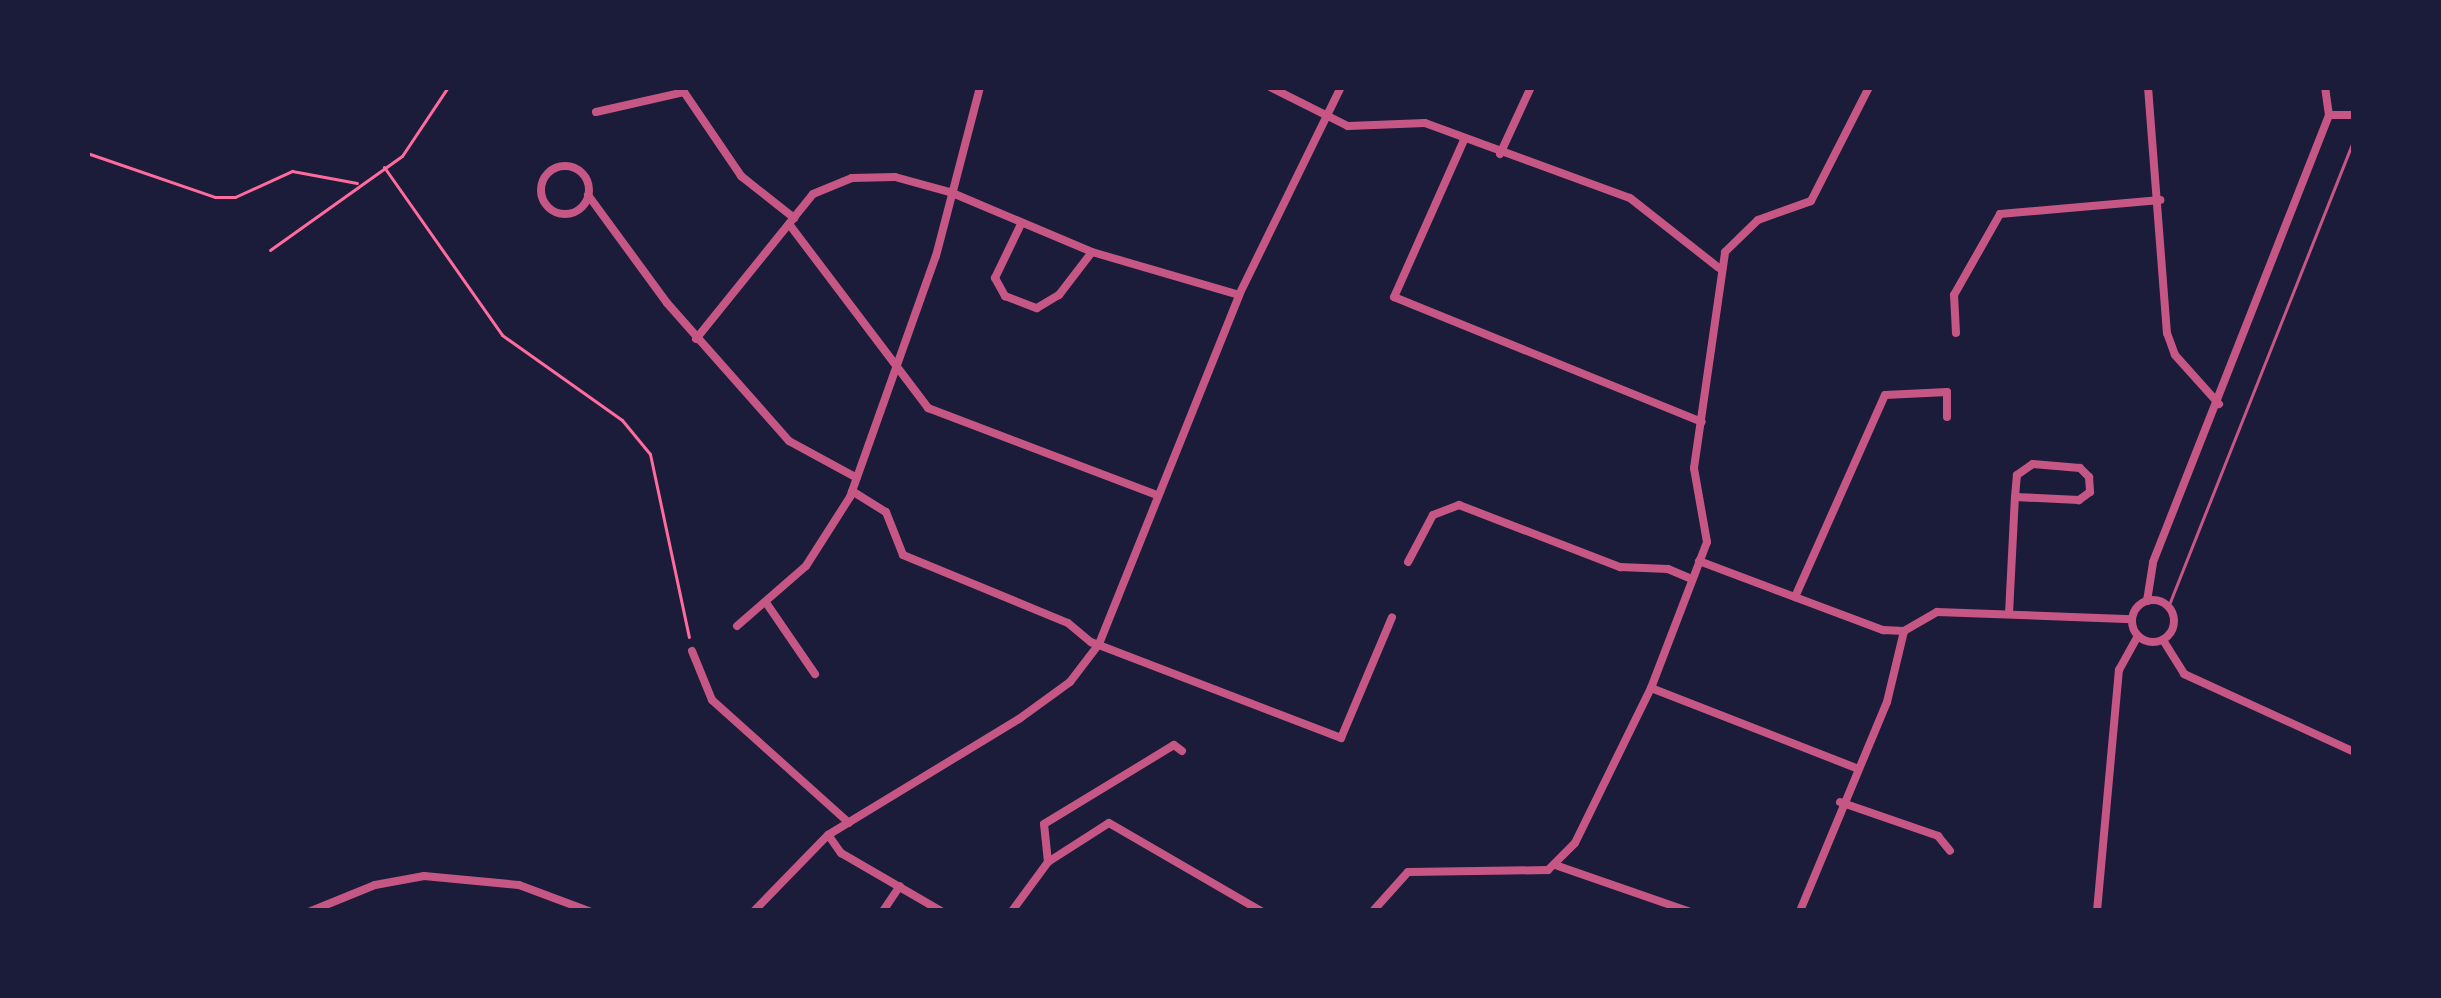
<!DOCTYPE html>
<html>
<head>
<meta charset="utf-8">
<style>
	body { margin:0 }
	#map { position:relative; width:2441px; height:998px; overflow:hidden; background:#1b1b3a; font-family:Montserrat,sans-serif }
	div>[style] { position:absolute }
	.path>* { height:3px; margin:-1.5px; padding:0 1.5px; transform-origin:1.5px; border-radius:1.5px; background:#ff6b9d }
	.service>* { height:3px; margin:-1.5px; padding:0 1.5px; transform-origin:1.5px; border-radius:1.5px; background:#c65784 }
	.minor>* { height:8px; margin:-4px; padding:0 4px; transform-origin:4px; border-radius:4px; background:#c65784 }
	.minor>.ring { margin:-4px; padding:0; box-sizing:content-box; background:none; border:8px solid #c65784; border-radius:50% }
	span { translate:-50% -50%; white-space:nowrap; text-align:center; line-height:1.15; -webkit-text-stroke:12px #1b1b3a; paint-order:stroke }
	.frame { position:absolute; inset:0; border:90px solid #1b1b3a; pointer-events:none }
</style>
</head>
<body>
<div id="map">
	<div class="path">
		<i style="left:87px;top:153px;width:135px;rotate:19deg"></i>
		<i style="left:215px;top:197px;width:20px"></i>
		<i style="left:235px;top:197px;width:63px;rotate:-24.5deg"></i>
		<i style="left:292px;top:171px;width:66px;rotate:10.5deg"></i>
		<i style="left:384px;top:167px;width:205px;rotate:54.9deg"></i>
		<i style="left:502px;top:335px;width:147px;rotate:35.3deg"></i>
		<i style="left:622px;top:420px;width:44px;rotate:50.5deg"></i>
		<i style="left:650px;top:454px;width:187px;rotate:78deg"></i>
		<i style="left:270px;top:250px;width:162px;rotate:-35.5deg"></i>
		<i style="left:402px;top:156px;width:83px;rotate:-56.3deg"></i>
	</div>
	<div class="service">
		<i style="left:2168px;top:607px;width:504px;rotate:-68.33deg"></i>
	</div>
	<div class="minor">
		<i style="left:1270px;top:87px;width:87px;rotate:26.6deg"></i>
		<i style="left:1348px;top:126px;width:77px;rotate:-2.2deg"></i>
		<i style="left:1425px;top:123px;width:218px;rotate:20.1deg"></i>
		<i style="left:1630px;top:198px;width:113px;rotate:38.2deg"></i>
		<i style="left:2148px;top:87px;width:247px;rotate:85.6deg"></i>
		<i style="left:2167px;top:333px;width:23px;rotate:70deg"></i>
		<i style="left:2175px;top:355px;width:66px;rotate:48.1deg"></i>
		<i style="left:2325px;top:87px;width:28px;rotate:82deg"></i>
		<i style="left:596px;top:112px;width:90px;rotate:-12.8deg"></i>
		<i style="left:684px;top:92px;width:102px;rotate:55.8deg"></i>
		<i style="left:741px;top:176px;width:68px;rotate:38.4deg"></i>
		<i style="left:2329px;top:115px;width:25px"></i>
		<i style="left:1464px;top:140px;width:172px;rotate:114deg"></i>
		<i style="left:1394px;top:297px;width:332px;rotate:22.1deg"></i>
		<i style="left:1500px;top:154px;width:74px;rotate:-65.2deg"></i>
		<i class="ring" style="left:541px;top:166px;width:40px;height:40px"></i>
		<i style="left:588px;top:195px;width:134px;rotate:53.8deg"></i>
		<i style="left:667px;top:303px;width:184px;rotate:48.5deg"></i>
		<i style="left:789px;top:441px;width:77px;rotate:28.6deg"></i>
		<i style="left:789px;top:224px;width:231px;rotate:52.9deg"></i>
		<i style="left:928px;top:408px;width:242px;rotate:20.8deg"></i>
		<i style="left:1021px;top:224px;width:60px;rotate:115.7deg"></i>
		<i style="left:995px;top:278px;width:21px;rotate:61deg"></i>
		<i style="left:1005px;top:296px;width:34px;rotate:21deg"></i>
		<i style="left:1037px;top:308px;width:26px;rotate:-31deg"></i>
		<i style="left:1059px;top:295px;width:54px;rotate:-52.5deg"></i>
		<i style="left:1956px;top:333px;width:38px;rotate:-93deg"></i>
		<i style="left:1954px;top:295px;width:93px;rotate:-60.4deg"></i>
		<i style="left:2000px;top:214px;width:161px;rotate:-5deg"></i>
		<i style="left:696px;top:339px;width:186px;rotate:-51.1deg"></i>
		<i style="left:813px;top:194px;width:42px;rotate:-22.3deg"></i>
		<i style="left:852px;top:178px;width:43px;rotate:-1.3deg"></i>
		<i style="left:895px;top:177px;width:57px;rotate:15.3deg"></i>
		<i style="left:950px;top:192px;width:154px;rotate:22.9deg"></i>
		<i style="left:1092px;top:252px;width:153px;rotate:16.3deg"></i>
		<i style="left:852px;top:491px;width:40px;rotate:32deg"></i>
		<i style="left:886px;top:512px;width:46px;rotate:68.4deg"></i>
		<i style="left:903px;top:555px;width:178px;rotate:22.4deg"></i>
		<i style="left:1068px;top:623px;width:30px;rotate:40deg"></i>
		<i style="left:1091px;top:642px;width:268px;rotate:21deg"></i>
		<i style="left:1341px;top:738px;width:131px;rotate:-67.1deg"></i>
		<i style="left:1699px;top:561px;width:197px;rotate:20.6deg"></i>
		<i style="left:1883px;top:630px;width:21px;rotate:3deg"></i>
		<i style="left:1904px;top:631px;width:38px;rotate:-30deg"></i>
		<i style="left:1937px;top:612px;width:195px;rotate:2.1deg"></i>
		<i style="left:1408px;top:562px;width:53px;rotate:-62deg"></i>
		<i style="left:1433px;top:515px;width:28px;rotate:-21deg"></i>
		<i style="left:1459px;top:505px;width:173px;rotate:21.1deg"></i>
		<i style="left:1620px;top:567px;width:48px;rotate:2.4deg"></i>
		<i style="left:1668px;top:569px;width:25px;rotate:23deg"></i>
		<i style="left:1795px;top:597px;width:221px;rotate:-66deg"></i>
		<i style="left:1885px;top:395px;width:62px;rotate:-2.8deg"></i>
		<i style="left:1947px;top:392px;width:25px;rotate:90deg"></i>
		<i class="ring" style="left:2132px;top:600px;width:34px;height:34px"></i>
		<i style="left:2147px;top:601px;width:39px;rotate:-81deg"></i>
		<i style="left:2153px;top:562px;width:480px;rotate:-68.5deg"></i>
		<i style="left:767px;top:604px;width:85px;rotate:55.6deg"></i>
		<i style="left:2009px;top:614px;width:117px;rotate:-87.1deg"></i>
		<i style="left:2015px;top:497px;width:22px;rotate:-85deg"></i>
		<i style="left:2017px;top:475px;width:19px;rotate:-35deg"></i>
		<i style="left:2033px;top:464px;width:47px;rotate:4.9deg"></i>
		<i style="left:2080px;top:468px;width:13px;rotate:45deg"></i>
		<i style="left:2089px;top:477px;width:15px;rotate:86deg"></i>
		<i style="left:2090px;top:492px;width:14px;rotate:144deg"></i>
		<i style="left:2079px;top:500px;width:64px;rotate:-177.3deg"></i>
		<i style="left:737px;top:626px;width:91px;rotate:-41deg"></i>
		<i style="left:806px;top:566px;width:82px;rotate:-57.5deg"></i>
		<i style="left:850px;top:497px;width:256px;rotate:-70.4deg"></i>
		<i style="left:936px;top:256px;width:175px;rotate:-75.4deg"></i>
		<i style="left:2163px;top:640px;width:40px;rotate:58deg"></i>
		<i style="left:2184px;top:674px;width:187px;rotate:24.6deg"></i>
		<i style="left:692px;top:651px;width:53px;rotate:67.8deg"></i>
		<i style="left:712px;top:700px;width:184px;rotate:41.9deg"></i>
		<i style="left:1651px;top:688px;width:220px;rotate:21.3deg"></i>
		<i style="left:1840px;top:802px;width:104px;rotate:19.1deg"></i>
		<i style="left:1938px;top:836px;width:19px;rotate:51deg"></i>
		<i style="left:829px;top:836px;width:21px;rotate:55deg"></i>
		<i style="left:841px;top:853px;width:116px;rotate:30.1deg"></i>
		<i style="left:1048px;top:862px;width:38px;rotate:-96deg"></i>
		<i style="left:1044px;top:824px;width:152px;rotate:-31.3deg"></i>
		<i style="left:1174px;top:745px;width:10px;rotate:37deg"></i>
		<i style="left:1558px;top:866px;width:138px;rotate:19.1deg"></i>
		<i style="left:311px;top:911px;width:69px;rotate:-22.1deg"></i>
		<i style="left:375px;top:885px;width:50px;rotate:-10.4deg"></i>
		<i style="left:424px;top:876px;width:95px;rotate:5.4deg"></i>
		<i style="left:519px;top:885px;width:75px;rotate:20.4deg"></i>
		<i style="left:754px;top:911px;width:106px;rotate:-45.8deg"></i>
		<i style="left:828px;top:835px;width:223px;rotate:-31.3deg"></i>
		<i style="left:1019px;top:719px;width:63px;rotate:-36deg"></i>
		<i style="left:1070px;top:682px;width:48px;rotate:-52.7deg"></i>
		<i style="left:1099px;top:644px;width:376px;rotate:-68.1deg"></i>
		<i style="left:1239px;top:295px;width:232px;rotate:-63.9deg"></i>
		<i style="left:883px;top:911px;width:30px;rotate:-56deg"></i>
		<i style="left:1012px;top:911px;width:61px;rotate:-53.7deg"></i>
		<i style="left:1048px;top:862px;width:72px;rotate:-32.6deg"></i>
		<i style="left:1109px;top:823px;width:176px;rotate:30.1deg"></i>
		<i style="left:1373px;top:911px;width:52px;rotate:-48.1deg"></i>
		<i style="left:1408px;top:872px;width:140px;rotate:-0.8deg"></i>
		<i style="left:1548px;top:870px;width:38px;rotate:-45deg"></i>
		<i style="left:1575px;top:843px;width:173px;rotate:-63.9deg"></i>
		<i style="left:1651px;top:688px;width:156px;rotate:-69deg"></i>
		<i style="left:1707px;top:542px;width:75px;rotate:-100deg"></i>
		<i style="left:1694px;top:468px;width:218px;rotate:-81.8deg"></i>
		<i style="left:1725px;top:252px;width:46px;rotate:-44.1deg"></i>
		<i style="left:1758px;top:220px;width:56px;rotate:-19.7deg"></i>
		<i style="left:1811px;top:201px;width:128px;rotate:-63deg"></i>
		<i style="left:1800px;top:911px;width:226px;rotate:-67.4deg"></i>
		<i style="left:1887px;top:702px;width:73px;rotate:-76.5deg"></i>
		<i style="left:2097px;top:911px;width:242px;rotate:-84.8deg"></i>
		<i style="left:2119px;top:670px;width:39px;rotate:-61deg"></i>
	</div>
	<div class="frame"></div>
</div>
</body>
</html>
